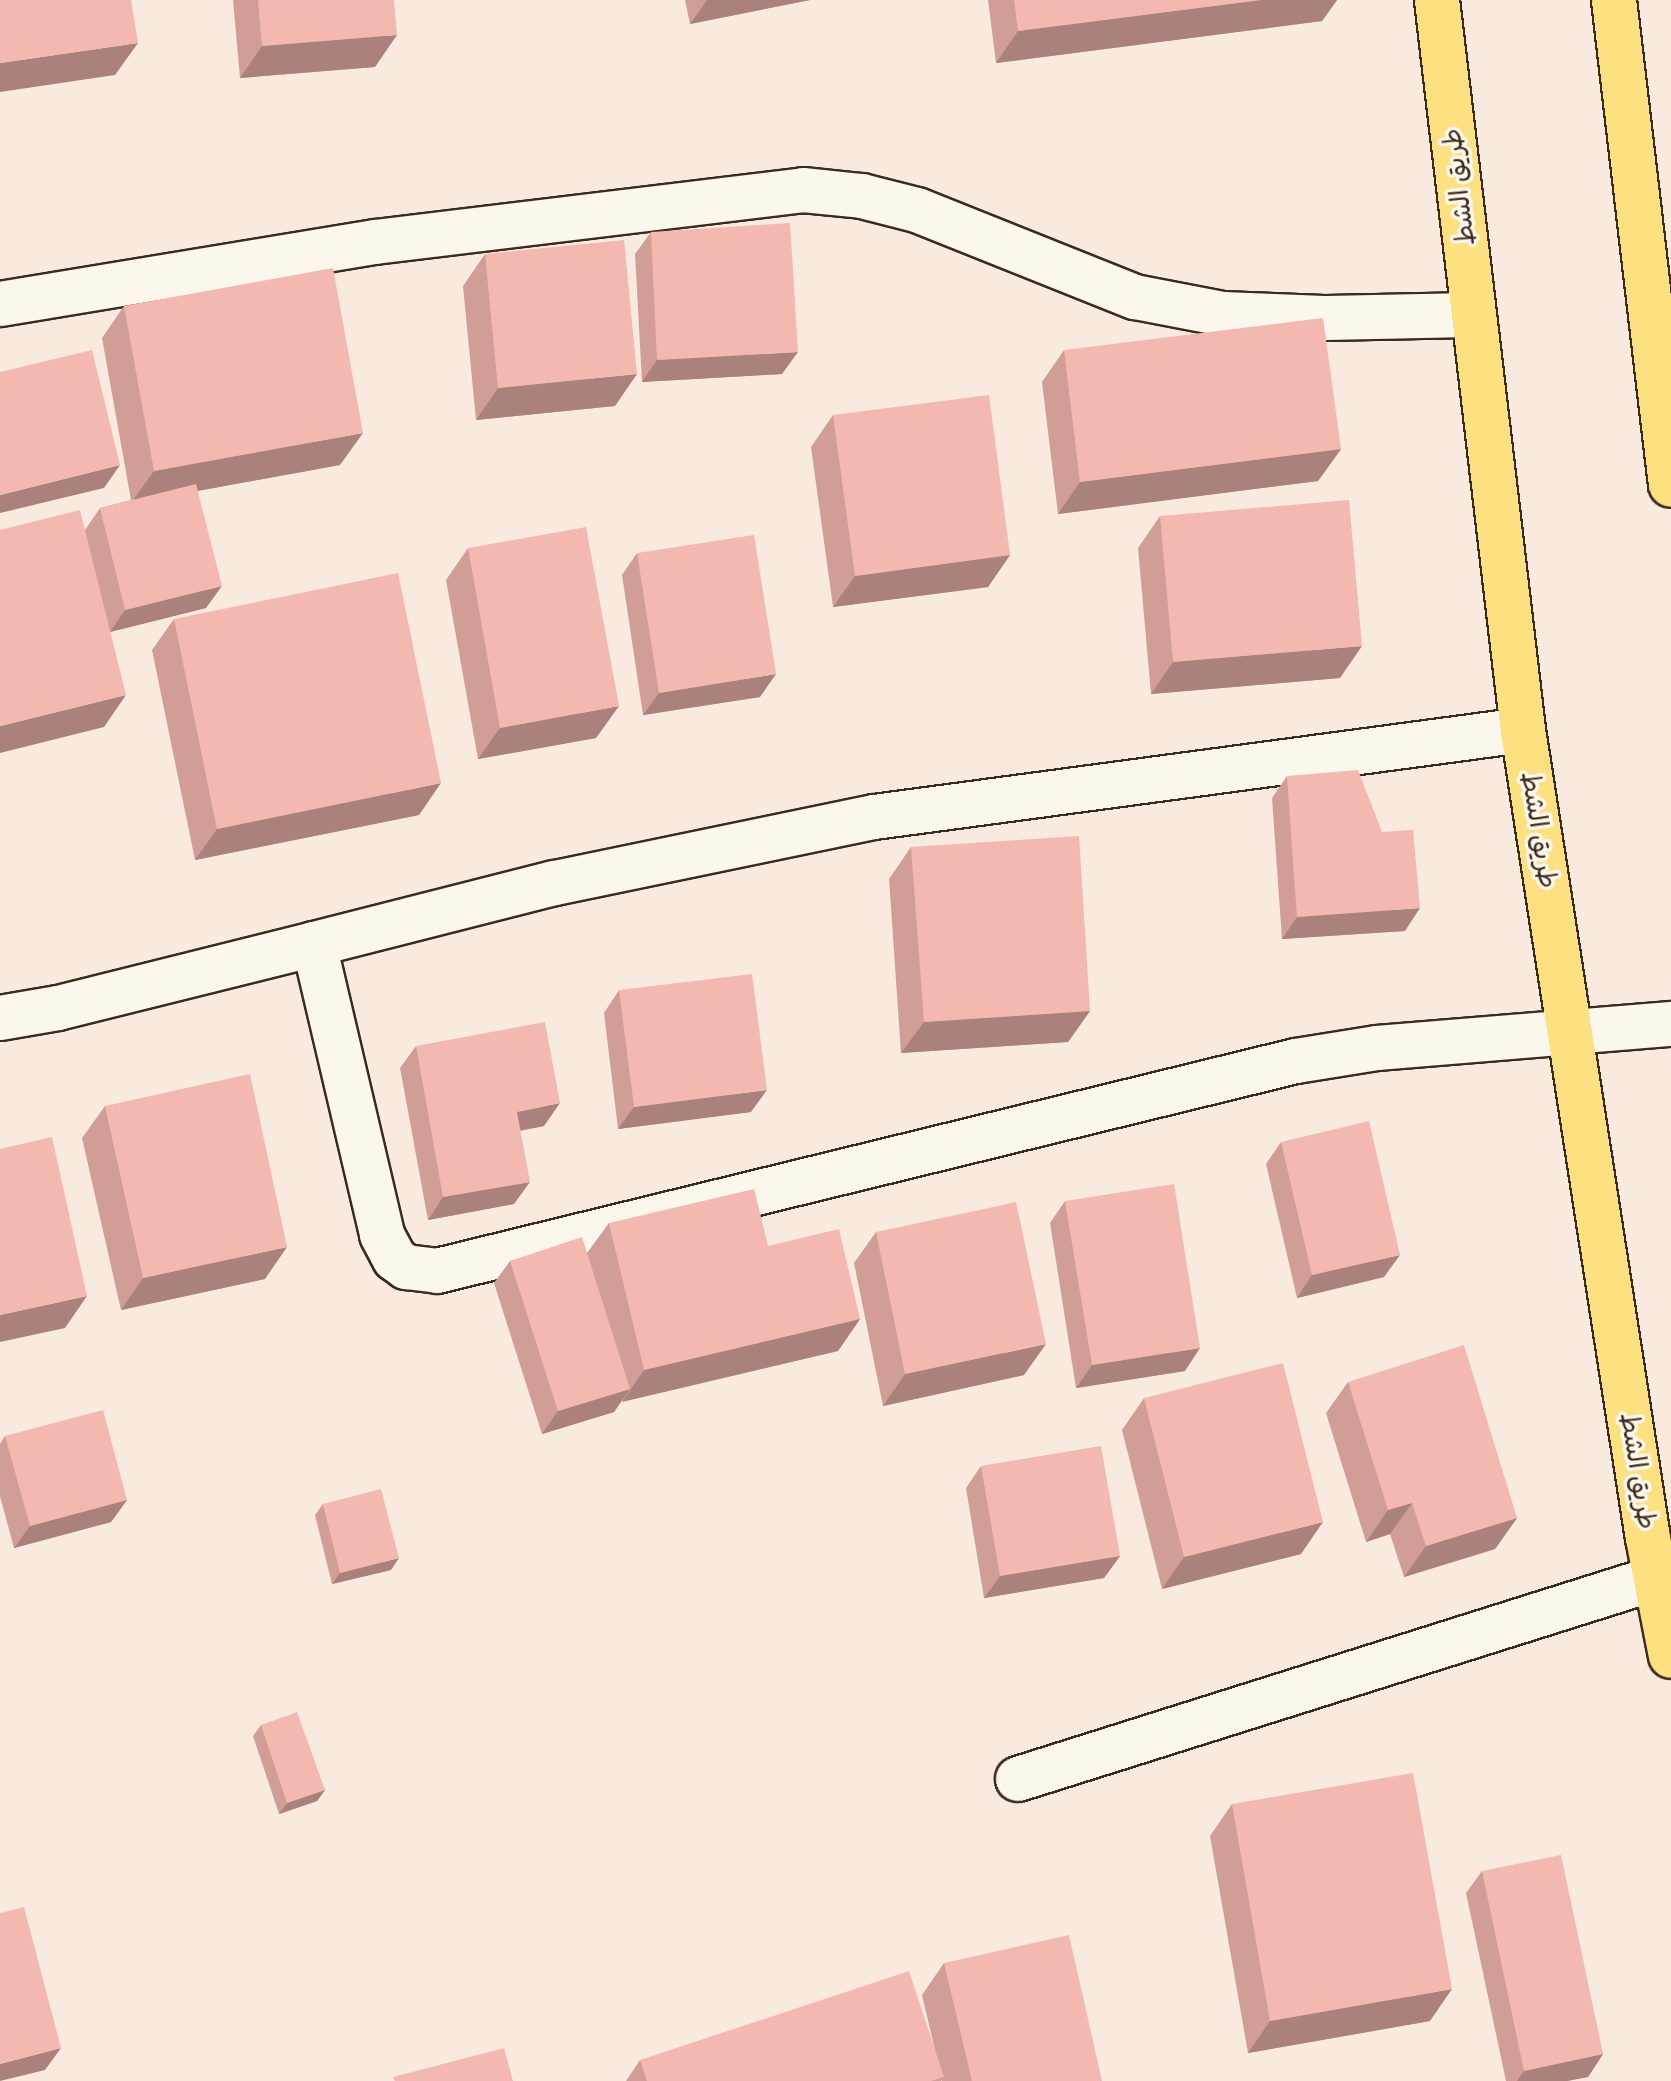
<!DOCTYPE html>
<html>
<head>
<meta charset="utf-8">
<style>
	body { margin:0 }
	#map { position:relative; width:1671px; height:2081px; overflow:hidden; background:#f9eae0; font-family:Sriracha,"Playpen Sans Arabic",sans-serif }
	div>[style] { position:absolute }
	.roads { filter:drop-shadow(2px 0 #3b2a1e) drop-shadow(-2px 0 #3b2a1e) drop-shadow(0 2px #3b2a1e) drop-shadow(0 -2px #3b2a1e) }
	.minor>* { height:44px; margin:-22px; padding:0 22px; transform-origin:22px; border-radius:22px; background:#fbf7ec }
	.highway>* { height:44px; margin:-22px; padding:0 22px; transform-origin:22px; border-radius:22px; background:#fde080 }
	.wall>* { inset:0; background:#d19e97 }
	.shaded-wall>* { inset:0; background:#aa817b }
	.building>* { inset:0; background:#f3b8b0 }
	span { translate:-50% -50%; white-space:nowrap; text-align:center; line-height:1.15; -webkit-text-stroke:7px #fbf7ec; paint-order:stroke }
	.street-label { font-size:26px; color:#3b2a1e }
</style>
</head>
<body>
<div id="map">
	<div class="roads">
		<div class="minor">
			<i style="left:0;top:304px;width:380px;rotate:-9.4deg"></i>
			<i style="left:375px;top:242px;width:431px;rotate:-6.9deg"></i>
			<i style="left:803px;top:190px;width:59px;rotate:5.8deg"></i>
			<i style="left:862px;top:196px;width:57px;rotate:14.3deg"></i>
			<i style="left:917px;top:210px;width:235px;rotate:21.8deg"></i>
			<i style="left:1135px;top:297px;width:90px;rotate:10.9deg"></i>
			<i style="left:1223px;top:314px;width:101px;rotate:2.3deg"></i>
			<i style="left:1324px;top:318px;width:149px;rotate:-1.2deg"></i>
			<i style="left:1523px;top:730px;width:655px;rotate:172.36deg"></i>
			<i style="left:874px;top:817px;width:327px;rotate:168.3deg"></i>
			<i style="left:554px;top:883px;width:248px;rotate:165.7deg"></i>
			<i style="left:314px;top:944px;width:299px;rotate:76.8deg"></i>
			<i style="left:382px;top:1235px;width:27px;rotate:62deg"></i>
			<i style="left:395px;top:1259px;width:14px;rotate:36deg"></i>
			<i style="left:406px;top:1267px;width:31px;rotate:7deg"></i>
			<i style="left:437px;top:1271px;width:884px;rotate:-13.74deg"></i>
			<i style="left:1296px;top:1061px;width:82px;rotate:-9.1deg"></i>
			<i style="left:1377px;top:1048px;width:295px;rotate:-4.7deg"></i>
			<i style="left:0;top:1018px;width:59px;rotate:-9.8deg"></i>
			<i style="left:58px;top:1008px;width:264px;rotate:-14deg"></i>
			<i style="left:1018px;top:1779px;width:669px;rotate:-17.49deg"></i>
		</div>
		<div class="highway">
			<i style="left:1437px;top:0;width:735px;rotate:83.28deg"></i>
			<i style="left:1523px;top:730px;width:818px;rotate:81.21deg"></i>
			<i style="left:1648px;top:1538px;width:120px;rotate:79deg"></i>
			<i style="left:1614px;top:0;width:488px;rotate:83.3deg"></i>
		</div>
	</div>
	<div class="wall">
		<i style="clip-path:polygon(233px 0,394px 0,375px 67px,240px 78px)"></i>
		<i style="clip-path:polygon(685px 0,810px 0,690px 24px)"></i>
		<i style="clip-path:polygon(988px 0,1337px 0,1322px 21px,996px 63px)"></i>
		<i style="clip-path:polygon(651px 232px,782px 374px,642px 382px,635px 254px)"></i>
		<i style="clip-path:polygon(485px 254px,615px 406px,476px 420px,463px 286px)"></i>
		<i style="clip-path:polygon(124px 306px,340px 465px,197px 491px,206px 608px,110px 632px,104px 727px,85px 530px,100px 508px,131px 500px,102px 338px)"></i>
		<i style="clip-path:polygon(1064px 350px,1341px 449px,1318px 481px,1058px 514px,1042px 382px)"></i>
		<i style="clip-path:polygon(833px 415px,1010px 555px,988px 587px,833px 607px,811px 447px)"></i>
		<i style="clip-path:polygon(1160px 516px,1340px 678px,1151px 694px,1138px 548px)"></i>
		<i style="clip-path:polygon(468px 548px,596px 738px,478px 759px,446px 580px)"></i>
		<i style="clip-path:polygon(637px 553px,760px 697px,643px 715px,622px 575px)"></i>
		<i style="clip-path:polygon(174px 619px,419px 815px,195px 860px,152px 650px)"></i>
		<i style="clip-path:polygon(1287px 776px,1405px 931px,1282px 939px,1272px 798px)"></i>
		<i style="clip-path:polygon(911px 847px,1090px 1011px,1068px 1042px,901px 1053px,889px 879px)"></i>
		<i style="clip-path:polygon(619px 990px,751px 1112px,618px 1129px,604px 1013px)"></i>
		<i style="clip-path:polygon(416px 1046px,544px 1126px,520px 1131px,514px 1204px,428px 1220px,400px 1068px)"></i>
		<i style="clip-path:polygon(105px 1106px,265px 1279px,121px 1310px,82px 1138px)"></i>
		<i style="clip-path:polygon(1281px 1142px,1384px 1277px,1297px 1298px,1266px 1164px)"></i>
		<i style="clip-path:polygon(1065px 1201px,1185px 1371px,1076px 1388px,1050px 1223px)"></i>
		<i style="clip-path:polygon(609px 1223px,768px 1246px,860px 1319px,838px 1351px,621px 1401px,614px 1412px,542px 1434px,494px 1283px,510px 1261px,587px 1253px)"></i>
		<i style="clip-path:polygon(876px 1232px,1024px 1375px,883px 1406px,854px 1263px)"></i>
		<i style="clip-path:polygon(1348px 1382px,1517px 1518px,1495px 1549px,1404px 1577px,1390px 1534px,1366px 1542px,1326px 1413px)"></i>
		<i style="clip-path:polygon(1144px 1398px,1301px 1554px,1162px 1589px,1122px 1430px)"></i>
		<i style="clip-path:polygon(5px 1436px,127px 1500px,111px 1522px,14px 1548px,0 1496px,0 1444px)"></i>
		<i style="clip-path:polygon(981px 1466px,1120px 1556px,1104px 1578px,984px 1598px,966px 1488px)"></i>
		<i style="clip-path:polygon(323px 1504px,391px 1570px,332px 1584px,315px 1515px)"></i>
		<i style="clip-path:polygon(261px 1725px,325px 1790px,317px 1801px,279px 1814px,253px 1736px)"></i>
		<i style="clip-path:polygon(1232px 1804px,1430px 2021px,1248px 2053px,1210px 1836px)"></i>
		<i style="clip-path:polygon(1482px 1871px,1603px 2054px,1588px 2077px,1567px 2081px,1506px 2081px,1466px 1893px)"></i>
		<i style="clip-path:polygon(944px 1963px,1102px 2081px,942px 2081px,942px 2080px,941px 2081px,626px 2081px,640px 2060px,935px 2050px,922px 1995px)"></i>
	</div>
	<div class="shaded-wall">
		<i style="clip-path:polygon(707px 0,810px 0,690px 24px)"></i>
		<i style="clip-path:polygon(1261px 0,1337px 0,1322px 21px,996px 63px,1018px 31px)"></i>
		<i style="clip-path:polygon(397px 35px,375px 67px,240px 78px,262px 46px)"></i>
		<i style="clip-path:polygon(138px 43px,115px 75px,0 92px,0 63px)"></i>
		<i style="clip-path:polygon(798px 352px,782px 374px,642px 382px,657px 360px)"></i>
		<i style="clip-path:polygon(637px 374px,615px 406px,476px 420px,498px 388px)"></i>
		<i style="clip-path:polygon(363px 433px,340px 465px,131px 503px,154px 471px)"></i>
		<i style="clip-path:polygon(1341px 449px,1318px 481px,1058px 514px,1080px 482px)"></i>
		<i style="clip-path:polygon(120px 465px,104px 488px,0 513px,0 495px)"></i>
		<i style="clip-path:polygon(1010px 555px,988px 587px,833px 607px,855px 576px)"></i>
		<i style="clip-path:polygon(222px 586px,206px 608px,110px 632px,125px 610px)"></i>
		<i style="clip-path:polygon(1362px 646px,1340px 678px,1151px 694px,1173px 662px)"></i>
		<i style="clip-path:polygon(776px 674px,760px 697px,643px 715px,659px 693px)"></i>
		<i style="clip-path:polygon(126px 695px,104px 727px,0 753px,0 726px)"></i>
		<i style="clip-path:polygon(619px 706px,596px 738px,478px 759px,500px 728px)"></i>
		<i style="clip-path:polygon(441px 783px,419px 815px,195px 860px,217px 829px)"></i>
		<i style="clip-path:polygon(1420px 908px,1405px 931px,1282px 939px,1297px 917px)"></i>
		<i style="clip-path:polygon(1090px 1011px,1068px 1042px,901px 1053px,924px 1022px)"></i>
		<i style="clip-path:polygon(767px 1090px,751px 1112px,618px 1129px,634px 1107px)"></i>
		<i style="clip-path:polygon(560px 1103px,544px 1126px,501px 1134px,517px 1112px)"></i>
		<i style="clip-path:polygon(530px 1182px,514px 1204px,428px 1220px,443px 1197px)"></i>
		<i style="clip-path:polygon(287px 1247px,265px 1279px,121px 1310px,143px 1278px)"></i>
		<i style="clip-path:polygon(1400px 1255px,1384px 1277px,1297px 1298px,1312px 1275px)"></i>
		<i style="clip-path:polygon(87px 1296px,65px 1328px,0 1342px,0 1315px)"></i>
		<i style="clip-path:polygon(860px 1319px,838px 1351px,622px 1402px,644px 1370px)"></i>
		<i style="clip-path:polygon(1046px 1344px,1024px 1375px,883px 1406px,905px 1374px)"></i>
		<i style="clip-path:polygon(1200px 1348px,1185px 1371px,1076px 1388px,1092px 1365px)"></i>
		<i style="clip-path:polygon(630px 1389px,614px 1412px,542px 1434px,558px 1411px)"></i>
		<i style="clip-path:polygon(127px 1500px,111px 1522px,14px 1548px,30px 1526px)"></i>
		<i style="clip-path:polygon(1412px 1503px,1390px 1534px,1366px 1542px,1388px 1510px)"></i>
		<i style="clip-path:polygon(1517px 1518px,1495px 1549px,1404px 1577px,1426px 1546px)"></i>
		<i style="clip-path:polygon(1323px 1522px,1301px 1554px,1162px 1589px,1184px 1557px)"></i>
		<i style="clip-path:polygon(1120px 1556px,1104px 1578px,984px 1598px,1000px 1576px)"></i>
		<i style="clip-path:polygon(399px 1558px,391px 1570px,332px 1584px,340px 1573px)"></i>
		<i style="clip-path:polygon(325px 1790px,317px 1801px,279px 1814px,287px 1803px)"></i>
		<i style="clip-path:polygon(1452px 1989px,1430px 2021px,1248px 2053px,1270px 2021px)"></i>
		<i style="clip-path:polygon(61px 2048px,45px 2070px,0 2081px,0 2064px)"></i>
		<i style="clip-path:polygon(1603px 2054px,1588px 2077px,1567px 2081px,1517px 2081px,1524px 2071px)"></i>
	</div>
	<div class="building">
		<i style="clip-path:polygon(0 0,131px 0,138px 43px,0 63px)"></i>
		<i style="clip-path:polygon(258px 0,394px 0,397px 35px,262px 46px)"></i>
		<i style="clip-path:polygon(1014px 0,1261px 0,1018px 31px)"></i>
		<i style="clip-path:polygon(790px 223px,798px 352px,657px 360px,651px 232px)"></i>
		<i style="clip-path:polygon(624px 240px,637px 374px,498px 388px,485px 254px)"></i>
		<i style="clip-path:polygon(333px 268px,363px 433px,154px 471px,124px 306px)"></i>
		<i style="clip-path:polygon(1323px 318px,1341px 449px,1080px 482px,1064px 350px)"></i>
		<i style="clip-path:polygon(92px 350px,120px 465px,0 495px,0 372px)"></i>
		<i style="clip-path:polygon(989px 395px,1010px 555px,855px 576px,833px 415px)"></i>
		<i style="clip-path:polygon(196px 484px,222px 586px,125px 610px,100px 508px)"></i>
		<i style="clip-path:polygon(1349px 500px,1362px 646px,1173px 662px,1160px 516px)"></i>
		<i style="clip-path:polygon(80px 510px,126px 695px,0 726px,0 530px)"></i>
		<i style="clip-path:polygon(586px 527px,619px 706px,500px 728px,468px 548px)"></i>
		<i style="clip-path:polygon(754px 535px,776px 674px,659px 693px,637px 553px)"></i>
		<i style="clip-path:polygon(398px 573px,441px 783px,217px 829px,174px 619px)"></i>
		<i style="clip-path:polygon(1358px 770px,1382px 832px,1413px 830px,1420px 908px,1297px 917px,1287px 776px)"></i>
		<i style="clip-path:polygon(1079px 836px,1090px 1011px,924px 1022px,911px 847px)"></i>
		<i style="clip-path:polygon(752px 974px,767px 1090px,634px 1107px,619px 990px)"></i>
		<i style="clip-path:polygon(545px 1022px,560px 1103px,517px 1112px,530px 1182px,443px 1197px,416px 1046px)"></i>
		<i style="clip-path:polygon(250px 1074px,287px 1247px,143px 1278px,105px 1106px)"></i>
		<i style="clip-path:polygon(1369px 1121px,1400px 1255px,1312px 1275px,1281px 1142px)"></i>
		<i style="clip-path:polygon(52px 1137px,87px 1296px,0 1315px,0 1149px)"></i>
		<i style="clip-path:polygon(1174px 1184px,1200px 1348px,1092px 1365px,1065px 1201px)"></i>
		<i style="clip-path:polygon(754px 1189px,768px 1246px,839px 1229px,860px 1319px,644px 1370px,609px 1223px)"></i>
		<i style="clip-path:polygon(1016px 1202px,1046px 1344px,905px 1374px,876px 1232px)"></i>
		<i style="clip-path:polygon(582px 1237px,630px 1389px,558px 1411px,510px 1261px)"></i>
		<i style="clip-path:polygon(1464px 1345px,1517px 1518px,1426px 1546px,1412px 1503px,1388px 1510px,1348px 1382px)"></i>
		<i style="clip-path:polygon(1283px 1363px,1323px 1522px,1184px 1557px,1144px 1398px)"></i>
		<i style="clip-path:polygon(103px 1410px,127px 1500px,30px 1526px,5px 1436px)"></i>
		<i style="clip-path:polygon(1101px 1446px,1120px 1556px,1000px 1576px,981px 1466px)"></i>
		<i style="clip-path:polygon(381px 1489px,399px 1558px,340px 1573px,323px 1504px)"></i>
		<i style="clip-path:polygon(297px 1712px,325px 1790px,287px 1803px,261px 1725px)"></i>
		<i style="clip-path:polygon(1413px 1773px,1452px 1989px,1270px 2021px,1232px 1804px)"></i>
		<i style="clip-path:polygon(1561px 1855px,1603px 2054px,1524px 2071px,1482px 1871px)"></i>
		<i style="clip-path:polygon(24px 1907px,61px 2048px,0 2064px,0 1913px)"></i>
		<i style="clip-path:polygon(1069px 1935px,1102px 2081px,972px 2081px,944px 1963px)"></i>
		<i style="clip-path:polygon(909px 1971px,944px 2077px,931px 2081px,647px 2081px,640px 2060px)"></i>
		<i style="clip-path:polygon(504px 2048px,513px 2081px,395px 2081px,393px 2077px)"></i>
	</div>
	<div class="street-label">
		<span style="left:1459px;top:187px;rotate:-97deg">طريق الشط</span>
		<span style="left:1539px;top:830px;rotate:81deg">طريق الشط</span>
		<span style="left:1638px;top:1471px;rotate:81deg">طريق الشط</span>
	</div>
</div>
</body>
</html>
